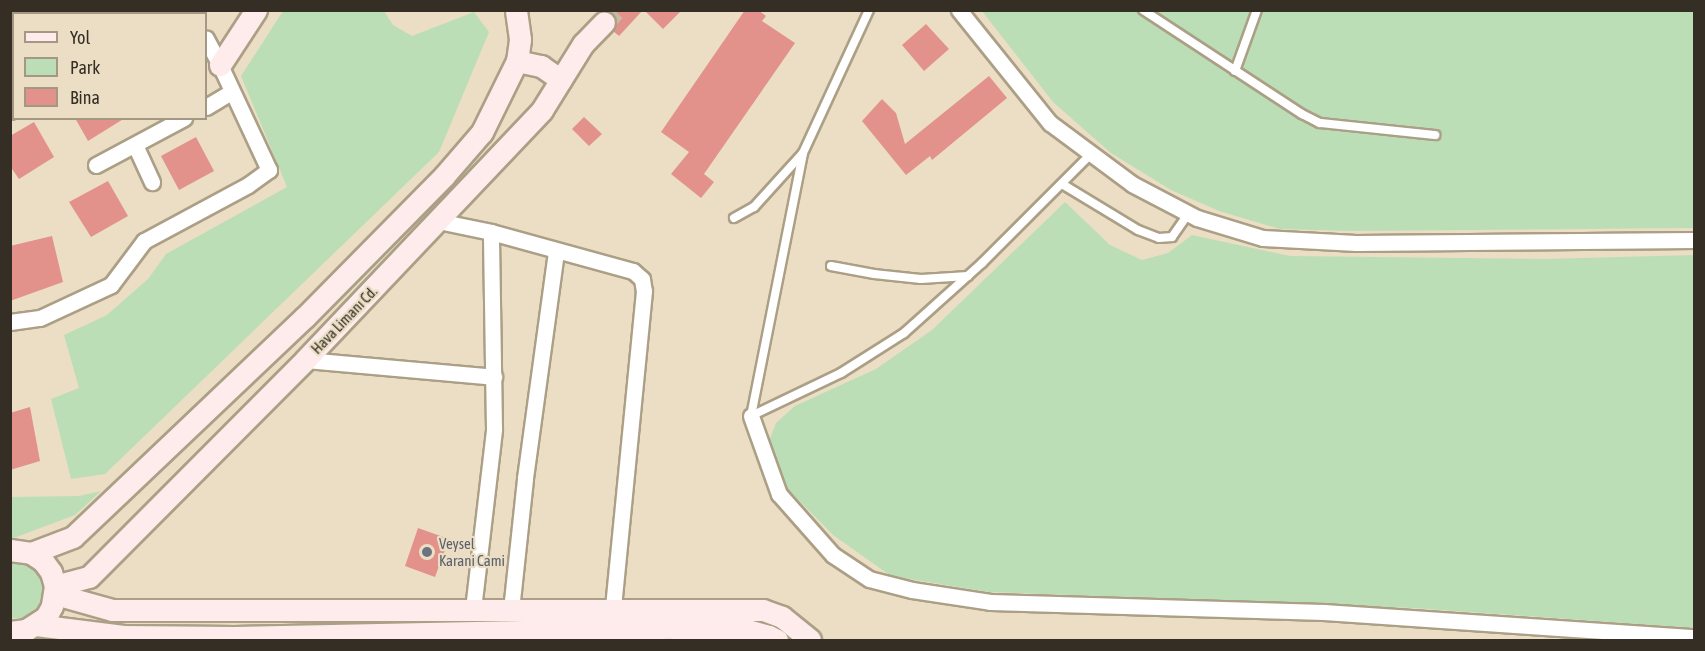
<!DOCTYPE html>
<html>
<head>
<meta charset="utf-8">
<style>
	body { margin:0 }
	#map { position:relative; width:1705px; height:651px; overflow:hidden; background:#ebdec4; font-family:"Asap Condensed",sans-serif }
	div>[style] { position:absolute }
	.green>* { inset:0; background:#bbdeb6 }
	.building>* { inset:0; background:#e2928a }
	.secondary-tunnel>* { height:21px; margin-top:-10.5px; transform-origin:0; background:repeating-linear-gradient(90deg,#c6bba4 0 21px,transparent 0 31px) }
	.roads { filter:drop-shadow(2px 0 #ab9f86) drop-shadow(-2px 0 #ab9f86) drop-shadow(0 2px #ab9f86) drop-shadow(0 -2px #ab9f86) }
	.lane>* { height:8px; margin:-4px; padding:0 4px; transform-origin:4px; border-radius:4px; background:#fff }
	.street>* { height:15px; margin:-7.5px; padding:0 7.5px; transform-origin:7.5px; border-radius:7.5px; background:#fff }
	.secondary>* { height:21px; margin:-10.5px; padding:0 10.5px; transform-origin:10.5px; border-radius:10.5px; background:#fdeceb }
	.dots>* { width:16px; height:16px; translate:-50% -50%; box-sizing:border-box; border:3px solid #ebdec4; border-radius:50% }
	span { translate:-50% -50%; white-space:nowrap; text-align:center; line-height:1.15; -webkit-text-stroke:4.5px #ebdec4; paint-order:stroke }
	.street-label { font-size:15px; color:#342e24 }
	.worship-label { font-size:15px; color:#5b616d }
	.left { translate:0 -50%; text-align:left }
	.frame { position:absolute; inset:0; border:12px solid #342e24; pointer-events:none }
	.legend { position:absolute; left:12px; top:12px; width:195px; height:108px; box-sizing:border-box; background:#ebdec4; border:2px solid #a29884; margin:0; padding:8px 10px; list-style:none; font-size:18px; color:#342e24 }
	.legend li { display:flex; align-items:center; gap:12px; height:30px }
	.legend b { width:30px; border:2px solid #a29884 }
</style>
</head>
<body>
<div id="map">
	<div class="green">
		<i style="clip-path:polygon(283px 11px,384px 11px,393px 25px,412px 36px,474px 12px,489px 32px,439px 152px,105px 474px,71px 479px,51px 399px,79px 388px,64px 335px,107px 315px,148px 279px,166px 254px,287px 187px,241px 76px)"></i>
		<i style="clip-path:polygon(982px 11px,1694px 11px,1694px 228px,1352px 231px,1280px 229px,1219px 211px,1171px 190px,1111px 153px,1053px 102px)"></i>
		<i style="clip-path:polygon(1065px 202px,1110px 245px,1142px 260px,1168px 253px,1192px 235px,1290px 256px,1545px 259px,1694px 255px,1694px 628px,1414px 608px,989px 592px,891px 576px,833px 535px,787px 488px,769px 441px,776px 423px,795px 406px,876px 369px,932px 330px)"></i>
		<i style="clip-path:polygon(101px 491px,75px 515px,11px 539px,11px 497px,79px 496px)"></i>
		<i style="clip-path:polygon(10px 558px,19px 558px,37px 568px,45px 587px,38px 607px,22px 618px,11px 618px)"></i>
	</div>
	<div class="building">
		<i style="clip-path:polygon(609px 10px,643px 10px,619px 36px,613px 31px,616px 18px)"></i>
		<i style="clip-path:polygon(644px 10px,682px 10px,663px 29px)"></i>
		<i style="clip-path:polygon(745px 10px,758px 10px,766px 16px,762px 21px,795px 43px,704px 174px,714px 182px,701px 198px,671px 174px,689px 152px,661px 132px)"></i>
		<i style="clip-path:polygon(926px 24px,949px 49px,924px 71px,902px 45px)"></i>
		<i style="clip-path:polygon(989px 76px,1007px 98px,932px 160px,930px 156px,906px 175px,862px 121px,882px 99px,896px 113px,905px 144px)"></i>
		<i style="clip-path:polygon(584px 117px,602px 134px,589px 146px,572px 129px)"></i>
		<i style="clip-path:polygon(75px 118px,125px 118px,88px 141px)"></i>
		<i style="clip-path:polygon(34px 122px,54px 157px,19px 179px,10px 166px,10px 136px)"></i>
		<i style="clip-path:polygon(196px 137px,214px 171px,179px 190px,161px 156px)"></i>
		<i style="clip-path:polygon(108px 181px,128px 216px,91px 237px,69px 202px)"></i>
		<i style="clip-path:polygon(52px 236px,63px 282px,10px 301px,10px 246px)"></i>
		<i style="clip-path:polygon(30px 407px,40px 461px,10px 470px,10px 413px)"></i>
		<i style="clip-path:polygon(418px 528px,449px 539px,435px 577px,405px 566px)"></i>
	</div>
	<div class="secondary-tunnel">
		<i style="left:604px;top:22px;width:16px;rotate:-47deg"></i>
	</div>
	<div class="roads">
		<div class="lane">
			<i style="left:1143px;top:10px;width:190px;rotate:33.2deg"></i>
			<i style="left:1302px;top:114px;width:20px;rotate:27deg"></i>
			<i style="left:1320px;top:123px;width:116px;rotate:6deg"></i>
			<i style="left:1235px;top:71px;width:65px;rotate:-70.2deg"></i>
			<i style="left:1062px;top:184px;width:89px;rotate:31.2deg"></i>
			<i style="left:1138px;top:230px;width:22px;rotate:21deg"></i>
			<i style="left:1159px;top:238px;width:13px;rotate:-4deg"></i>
			<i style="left:1172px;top:237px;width:29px;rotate:-55deg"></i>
			<i style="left:734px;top:218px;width:23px;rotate:-29deg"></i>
			<i style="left:754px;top:207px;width:72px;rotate:-47.8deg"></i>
			<i style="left:831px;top:266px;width:44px;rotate:10.5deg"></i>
			<i style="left:874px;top:274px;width:47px;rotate:6.1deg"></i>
			<i style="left:921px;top:279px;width:47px;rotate:-3.7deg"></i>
			<i style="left:751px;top:416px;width:100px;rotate:-25.5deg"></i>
			<i style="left:841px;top:373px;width:75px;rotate:-32.4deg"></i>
			<i style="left:904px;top:333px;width:105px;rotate:-41.9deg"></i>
			<i style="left:982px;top:263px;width:154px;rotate:-45deg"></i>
			<i style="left:751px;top:416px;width:268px;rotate:-78.8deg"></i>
			<i style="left:803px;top:153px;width:157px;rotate:-65.2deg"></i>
		</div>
		<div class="street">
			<i style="left:183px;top:10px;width:4px;rotate:76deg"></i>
			<i style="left:959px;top:10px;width:145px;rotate:51.2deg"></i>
			<i style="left:1050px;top:123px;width:102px;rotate:36.6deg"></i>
			<i style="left:1132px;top:184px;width:73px;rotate:27.6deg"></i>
			<i style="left:1197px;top:218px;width:69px;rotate:16.9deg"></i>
			<i style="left:1263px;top:238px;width:93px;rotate:3.1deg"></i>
			<i style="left:1356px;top:243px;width:338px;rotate:-0.5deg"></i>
			<i style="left:206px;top:107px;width:29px;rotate:-31deg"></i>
			<i style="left:10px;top:111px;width:4px;rotate:-27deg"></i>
			<i style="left:135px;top:145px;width:41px;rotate:65.3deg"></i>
			<i style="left:96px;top:165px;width:100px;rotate:-28.1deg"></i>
			<i style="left:438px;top:221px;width:54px;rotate:11.7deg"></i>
			<i style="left:491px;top:232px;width:147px;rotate:15.4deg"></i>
			<i style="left:633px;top:271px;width:12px;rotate:42deg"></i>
			<i style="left:642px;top:279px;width:12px;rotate:81deg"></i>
			<i style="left:644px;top:291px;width:320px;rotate:95.6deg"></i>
			<i style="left:10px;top:322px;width:30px;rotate:-8deg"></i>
			<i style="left:40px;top:318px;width:78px;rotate:-24.9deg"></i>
			<i style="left:111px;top:285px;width:55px;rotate:-53.1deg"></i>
			<i style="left:144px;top:241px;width:118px;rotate:-28.3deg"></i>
			<i style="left:248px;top:185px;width:26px;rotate:-36deg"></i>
			<i style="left:269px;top:170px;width:116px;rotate:-115deg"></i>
			<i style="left:220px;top:65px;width:30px;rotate:-118deg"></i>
			<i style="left:305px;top:360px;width:190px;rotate:5.1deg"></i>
			<i style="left:751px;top:416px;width:83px;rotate:70.3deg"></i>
			<i style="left:779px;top:494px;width:81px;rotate:48.5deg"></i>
			<i style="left:833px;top:555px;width:43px;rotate:33.7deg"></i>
			<i style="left:869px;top:579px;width:44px;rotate:14.3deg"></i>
			<i style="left:912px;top:590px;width:79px;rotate:8.7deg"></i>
			<i style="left:990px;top:602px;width:334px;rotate:1.7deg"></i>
			<i style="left:1324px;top:612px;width:371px;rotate:3.9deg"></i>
			<i style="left:473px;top:609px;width:181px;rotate:-83.3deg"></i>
			<i style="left:494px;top:429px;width:197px;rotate:-90.9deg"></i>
			<i style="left:511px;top:610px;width:133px;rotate:-83.9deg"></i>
			<i style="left:525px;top:478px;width:229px;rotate:-82.2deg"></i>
		</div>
		<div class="secondary">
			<i style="left:517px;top:61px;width:25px;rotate:12deg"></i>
			<i style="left:541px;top:66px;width:24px;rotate:35deg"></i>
			<i style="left:220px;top:65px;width:66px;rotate:-56.8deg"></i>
			<i style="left:10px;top:550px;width:21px;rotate:8deg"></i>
			<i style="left:31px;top:553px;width:14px;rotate:34deg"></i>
			<i style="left:43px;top:561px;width:14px;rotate:54deg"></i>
			<i style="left:51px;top:572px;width:15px;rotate:74deg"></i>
			<i style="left:55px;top:586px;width:20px;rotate:99deg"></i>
			<i style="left:52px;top:606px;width:13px;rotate:119deg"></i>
			<i style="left:46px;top:617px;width:24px;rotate:147deg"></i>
			<i style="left:26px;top:630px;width:16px;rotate:173deg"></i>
			<i style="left:31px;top:553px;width:45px;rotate:-20.9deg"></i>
			<i style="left:73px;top:537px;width:320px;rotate:-43.5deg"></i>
			<i style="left:305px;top:317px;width:198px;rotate:-45.4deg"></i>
			<i style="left:444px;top:176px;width:58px;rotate:-49.2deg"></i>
			<i style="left:482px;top:132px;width:79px;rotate:-63.8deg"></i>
			<i style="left:517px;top:61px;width:22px;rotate:-82deg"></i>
			<i style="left:520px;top:39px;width:29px;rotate:-98deg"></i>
			<i style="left:55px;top:586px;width:35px;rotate:-15deg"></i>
			<i style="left:89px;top:577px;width:306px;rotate:-45.1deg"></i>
			<i style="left:305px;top:360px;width:344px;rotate:-46.5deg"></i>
			<i style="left:542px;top:110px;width:78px;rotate:-58.2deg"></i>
			<i style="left:583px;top:44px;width:30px;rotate:-46deg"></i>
			<i style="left:55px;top:594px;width:59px;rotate:15.7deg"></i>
			<i style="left:112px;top:610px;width:651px"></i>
			<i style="left:763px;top:610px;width:20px;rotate:20deg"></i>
			<i style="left:782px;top:617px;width:36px;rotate:39deg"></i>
			<i style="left:36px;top:625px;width:88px;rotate:7.2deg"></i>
			<i style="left:123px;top:636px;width:111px;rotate:0.5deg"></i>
			<i style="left:234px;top:637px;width:439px;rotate:-1.2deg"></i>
			<i style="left:673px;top:628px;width:71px;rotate:0.8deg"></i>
			<i style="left:744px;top:629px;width:26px;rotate:16deg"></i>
			<i style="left:769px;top:636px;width:9px;rotate:27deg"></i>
		</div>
	</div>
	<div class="dots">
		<i style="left:427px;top:552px;background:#6b7280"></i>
	</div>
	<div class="street-label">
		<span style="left:344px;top:320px;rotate:-46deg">Hava Limanı Cd.</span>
	</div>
	<div class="worship-label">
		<span class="left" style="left:439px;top:552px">Veysel<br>Karani Cami</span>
	</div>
	<div class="frame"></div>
	<ul class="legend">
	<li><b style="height:8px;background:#fdeceb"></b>Yol</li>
	<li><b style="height:16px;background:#bbdeb6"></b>Park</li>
	<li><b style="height:16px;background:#e2928a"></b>Bina</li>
	</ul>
</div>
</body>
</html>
